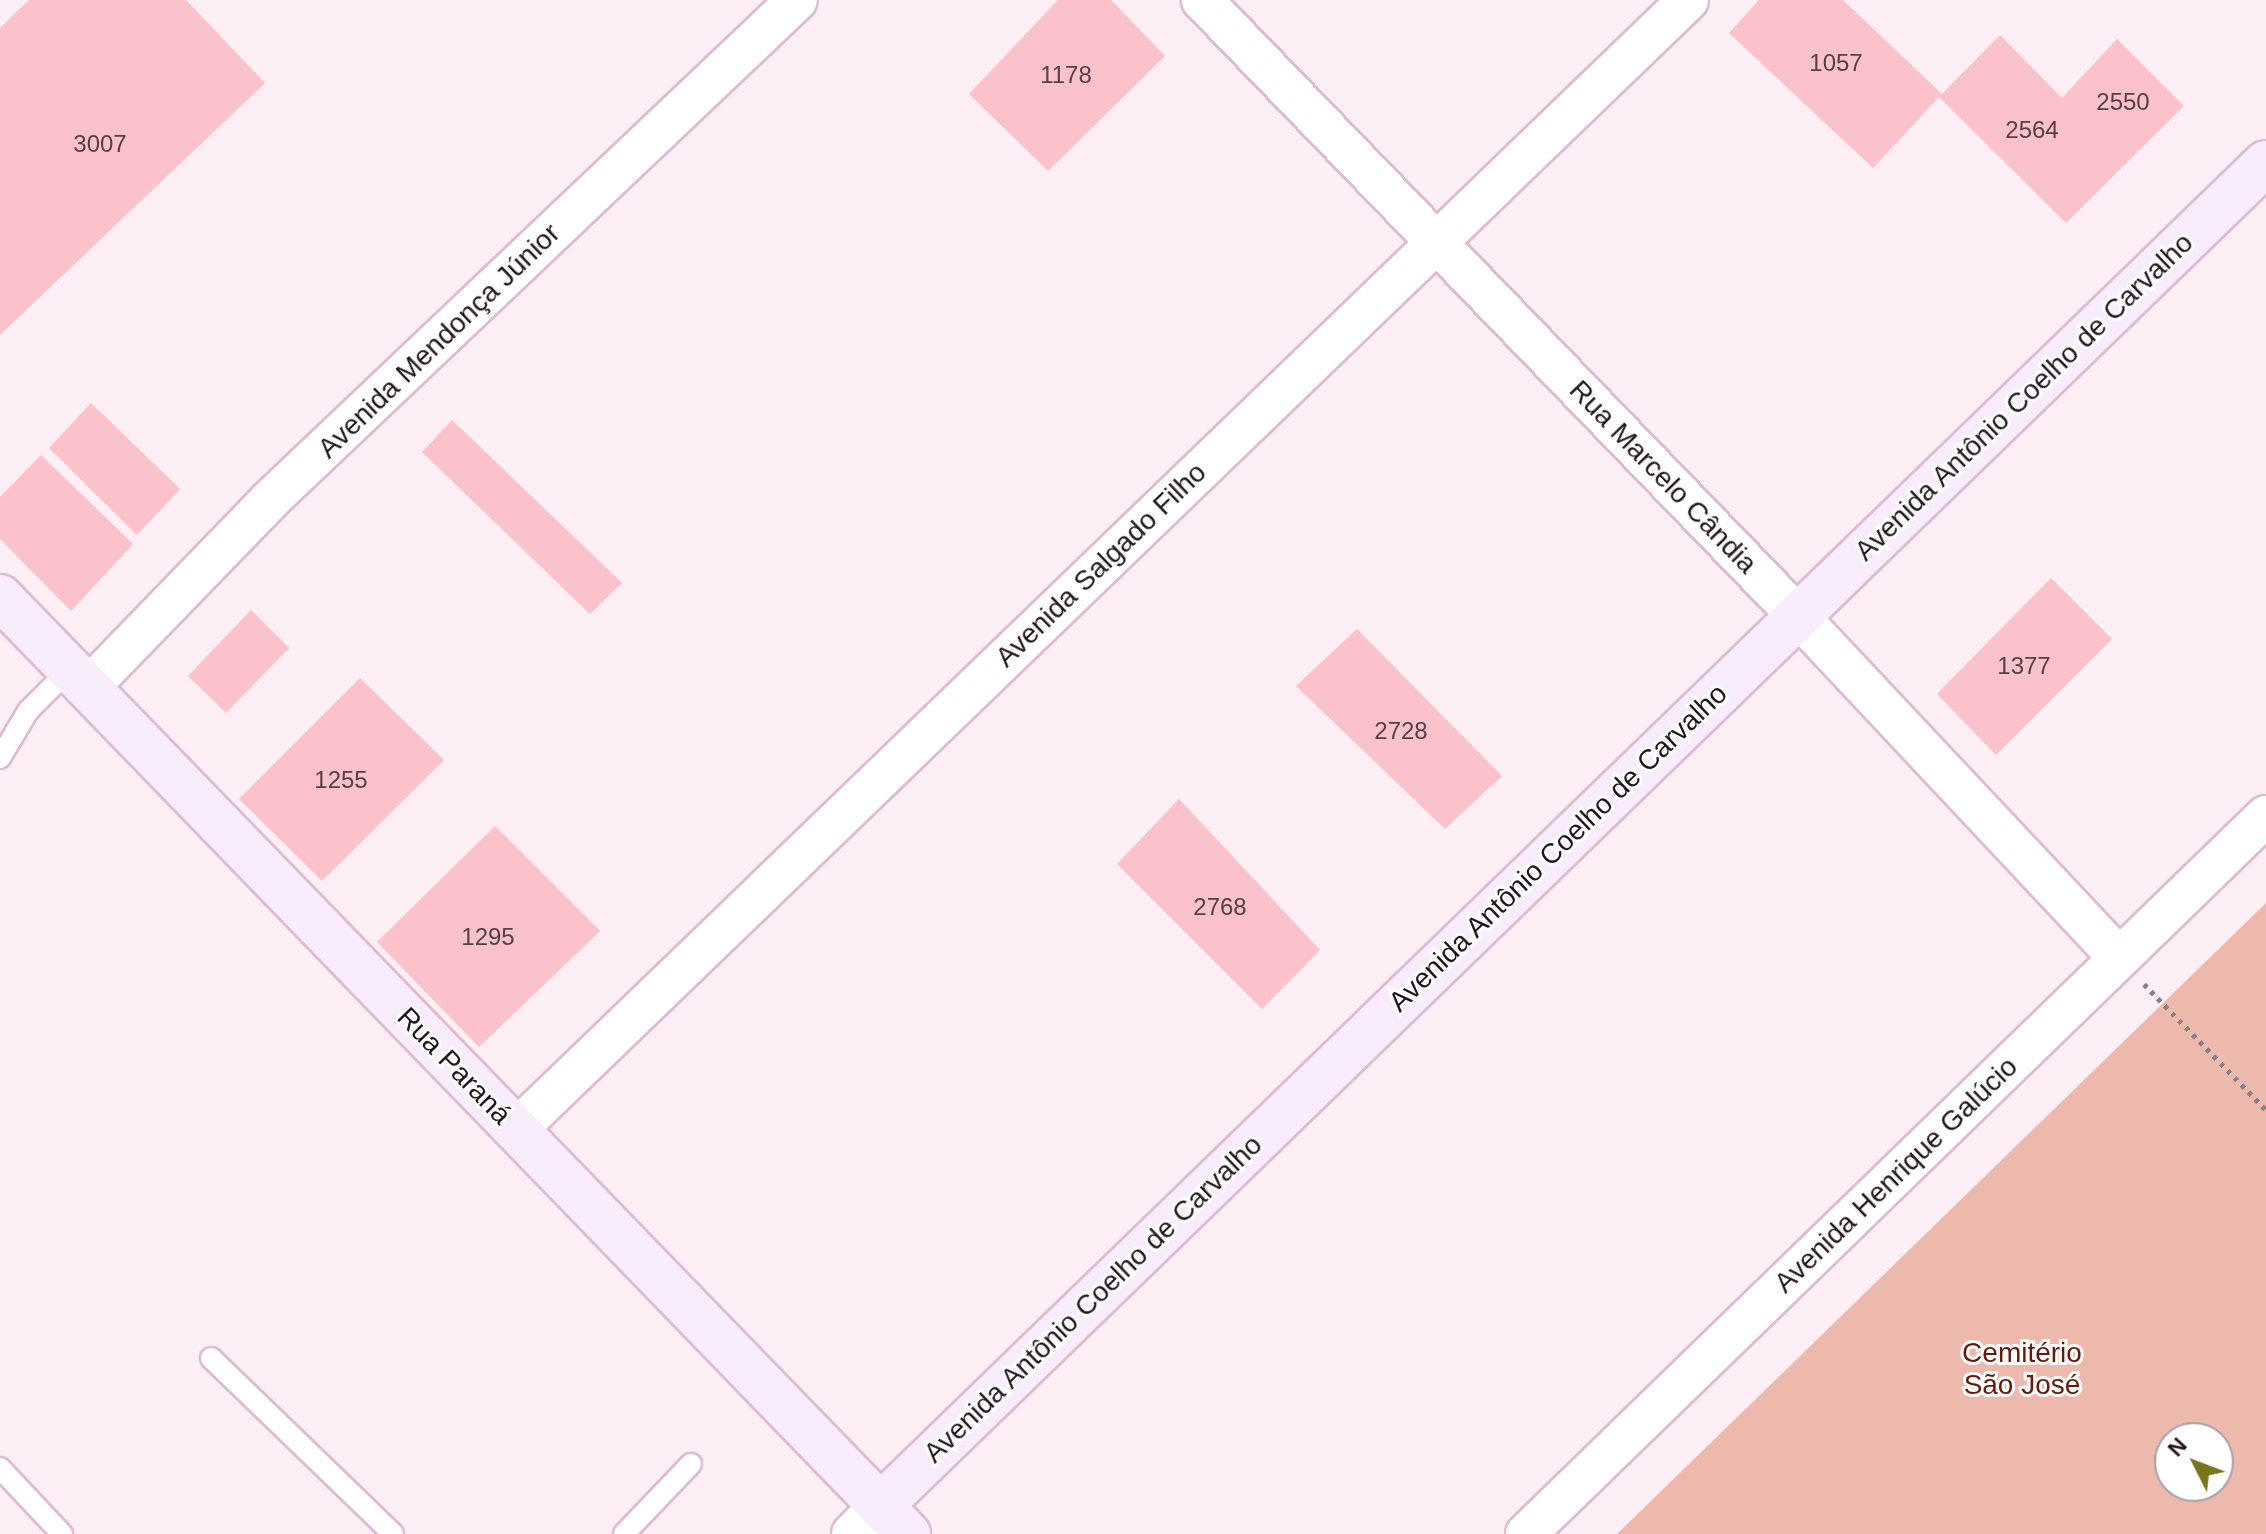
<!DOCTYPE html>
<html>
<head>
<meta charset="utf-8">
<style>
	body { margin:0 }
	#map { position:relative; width:2266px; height:1534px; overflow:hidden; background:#feeff7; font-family:Arial,sans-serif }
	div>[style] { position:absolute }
	.green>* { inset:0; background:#eeb9ad }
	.building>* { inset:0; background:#fbc2cb }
	.path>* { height:5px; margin-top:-2.5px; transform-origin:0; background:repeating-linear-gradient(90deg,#8d7f87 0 4px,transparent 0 10px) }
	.roads { filter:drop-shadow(2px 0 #debbd0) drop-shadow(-2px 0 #debbd0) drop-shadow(0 2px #debbd0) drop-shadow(0 -2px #debbd0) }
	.lane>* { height:20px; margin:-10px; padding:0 10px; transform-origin:10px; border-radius:10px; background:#fff }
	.street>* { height:40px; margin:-20px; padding:0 20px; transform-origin:20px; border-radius:20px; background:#fff }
	.secondary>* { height:44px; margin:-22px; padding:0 22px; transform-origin:22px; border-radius:22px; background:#f9edfd }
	span { translate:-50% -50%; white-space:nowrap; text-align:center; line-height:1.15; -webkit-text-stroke:6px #fff; paint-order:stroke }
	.number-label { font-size:24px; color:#584048 }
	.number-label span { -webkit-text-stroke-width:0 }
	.street-label { font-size:28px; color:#21151d }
	.park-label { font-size:28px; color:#66180a }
	.north { position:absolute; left:2154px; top:1422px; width:80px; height:80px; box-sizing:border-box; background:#fff; border:2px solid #a6a1a5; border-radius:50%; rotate:312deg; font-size:22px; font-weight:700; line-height:32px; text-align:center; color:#21151d }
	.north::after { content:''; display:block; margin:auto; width:28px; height:36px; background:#78761c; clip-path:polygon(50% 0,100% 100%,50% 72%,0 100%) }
</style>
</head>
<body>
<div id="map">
	<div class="green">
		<i style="clip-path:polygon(evenodd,2266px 903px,2266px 1534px,1617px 1534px,2266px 903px,2170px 1438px,2218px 1438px,2218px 1486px,2170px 1486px,2170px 1438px)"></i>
	</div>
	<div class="building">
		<i style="clip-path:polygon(29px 0,186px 0,265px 83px,0 335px,0 28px)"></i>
		<i style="clip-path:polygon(1058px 0,1111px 0,1165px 56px,1048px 171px,969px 94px)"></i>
		<i style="clip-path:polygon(1759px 0,1843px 0,1942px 94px,2000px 35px,2062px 98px,2117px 39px,2184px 106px,2066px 223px,1939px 97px,1873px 168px,1729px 33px)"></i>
		<i style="clip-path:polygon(91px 403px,180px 489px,137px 535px,49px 448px)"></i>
		<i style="clip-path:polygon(452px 420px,622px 583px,590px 614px,422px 452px)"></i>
		<i style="clip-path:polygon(41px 455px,133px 544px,71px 611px,0 539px,0 497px)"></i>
		<i style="clip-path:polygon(2051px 578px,2112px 639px,1996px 755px,1937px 694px)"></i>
		<i style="clip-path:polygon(251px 610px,289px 648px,226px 713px,188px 676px)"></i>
		<i style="clip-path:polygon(1357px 629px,1502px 776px,1445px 829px,1296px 686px)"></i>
		<i style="clip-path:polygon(360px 678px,444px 760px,322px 881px,239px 799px)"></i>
		<i style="clip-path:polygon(1179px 799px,1320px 950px,1262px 1009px,1117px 864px)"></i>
		<i style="clip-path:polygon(495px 826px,600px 931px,479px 1047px,377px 942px)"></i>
	</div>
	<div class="path">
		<i style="left:2144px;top:984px;width:175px;rotate:45.9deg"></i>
	</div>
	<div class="roads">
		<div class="lane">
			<i style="left:0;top:758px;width:55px;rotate:-59.2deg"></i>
			<i style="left:28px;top:711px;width:59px;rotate:-45deg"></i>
			<i style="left:211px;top:1358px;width:253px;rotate:44deg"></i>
			<i style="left:0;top:1468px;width:91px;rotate:46.8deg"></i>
			<i style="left:624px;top:1534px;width:97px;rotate:-46.3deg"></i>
		</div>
		<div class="street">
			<i style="left:1202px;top:0;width:857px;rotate:45.95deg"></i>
			<i style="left:1798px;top:616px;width:469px;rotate:46.8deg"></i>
			<i style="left:88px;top:688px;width:262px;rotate:-45.9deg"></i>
			<i style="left:270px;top:500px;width:726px;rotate:-43.49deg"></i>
			<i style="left:516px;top:1130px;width:1628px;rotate:-43.95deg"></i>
			<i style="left:852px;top:1534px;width:40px;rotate:-45deg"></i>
			<i style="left:1526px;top:1534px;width:1031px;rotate:-44.14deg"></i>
		</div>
		<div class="secondary">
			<i style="left:0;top:597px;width:1305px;rotate:45.9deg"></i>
			<i style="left:880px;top:1506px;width:1930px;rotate:-44.1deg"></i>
		</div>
	</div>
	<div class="number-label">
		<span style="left:1836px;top:63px">1057</span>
		<span style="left:1066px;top:75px">1178</span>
		<span style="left:2123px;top:102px">2550</span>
		<span style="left:2032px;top:130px">2564</span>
		<span style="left:100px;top:144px">3007</span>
		<span style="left:2024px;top:666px">1377</span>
		<span style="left:1401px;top:731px">2728</span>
		<span style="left:341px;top:780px">1255</span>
		<span style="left:1220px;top:907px">2768</span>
		<span style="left:488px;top:937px">1295</span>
	</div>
	<div class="street-label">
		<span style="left:439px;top:341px;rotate:-44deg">Avenida Mendonça Júnior</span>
		<span style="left:2024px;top:397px;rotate:-44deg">Avenida Antônio Coelho de Carvalho</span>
		<span style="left:1663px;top:477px;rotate:46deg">Rua Marcelo Cândia</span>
		<span style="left:1101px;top:565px;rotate:-44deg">Avenida Salgado Filho</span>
		<span style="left:1558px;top:848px;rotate:-44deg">Avenida Antônio Coelho de Carvalho</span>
		<span style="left:454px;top:1066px;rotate:46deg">Rua Paraná</span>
		<span style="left:1896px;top:1175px;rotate:-44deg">Avenida Henrique Galúcio</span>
		<span style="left:1093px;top:1299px;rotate:-44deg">Avenida Antônio Coelho de Carvalho</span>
	</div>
	<div class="park-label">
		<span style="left:2022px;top:1369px">Cemitério<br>São José</span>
	</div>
	<div class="north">N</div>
</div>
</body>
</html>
